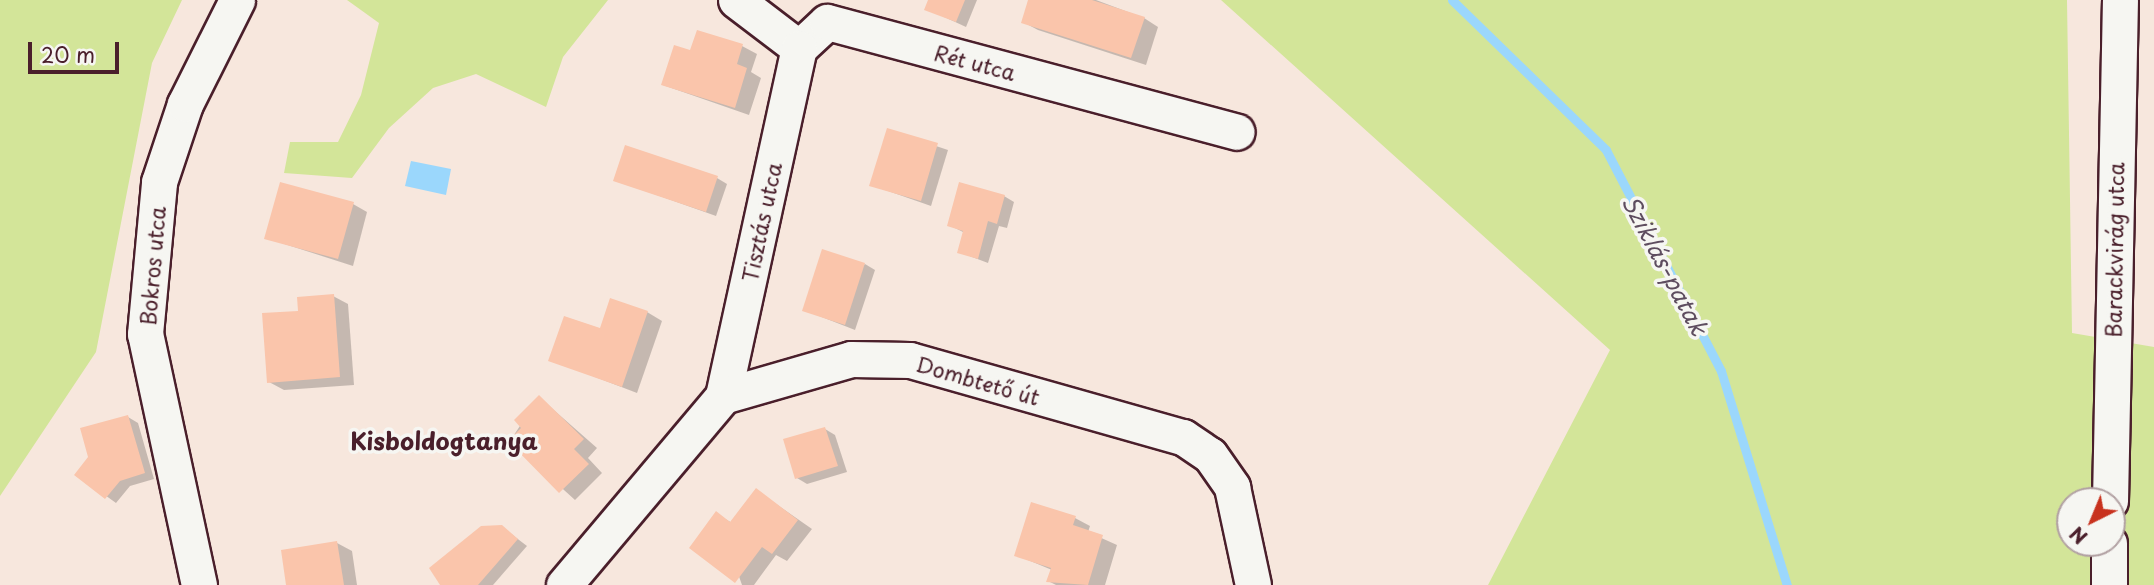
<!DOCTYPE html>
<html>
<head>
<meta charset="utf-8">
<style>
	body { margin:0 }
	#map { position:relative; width:2154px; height:585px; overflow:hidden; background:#f7e7dd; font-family:"Playpen Sans",sans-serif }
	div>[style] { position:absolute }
	.green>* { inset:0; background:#d3e599 }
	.water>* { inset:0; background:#9bd7fc }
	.shadow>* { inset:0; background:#0003 }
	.stream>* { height:9px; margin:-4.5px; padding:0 4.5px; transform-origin:4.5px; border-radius:4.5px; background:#9bd7fc }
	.building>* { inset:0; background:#fac5ab }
	.roads { filter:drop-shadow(2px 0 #4a1f2b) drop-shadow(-2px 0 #4a1f2b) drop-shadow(0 2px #4a1f2b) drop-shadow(0 -2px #4a1f2b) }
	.minor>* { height:35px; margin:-17.5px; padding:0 17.5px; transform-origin:17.5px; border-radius:17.5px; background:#f6f6f2 }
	span { translate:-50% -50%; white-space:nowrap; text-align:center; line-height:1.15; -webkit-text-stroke:7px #f6f6f2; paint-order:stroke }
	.street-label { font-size:21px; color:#4a1f2b }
	.water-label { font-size:23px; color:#5e4d5f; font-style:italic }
	.quarter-label { font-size:24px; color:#4a1f2b; font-weight:700 }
	.north { position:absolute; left:2056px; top:487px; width:70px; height:70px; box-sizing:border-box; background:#f6f6f2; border:2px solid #b1a0a2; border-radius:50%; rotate:223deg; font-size:19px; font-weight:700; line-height:28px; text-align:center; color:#4a1f2b }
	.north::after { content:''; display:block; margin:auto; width:24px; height:32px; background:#c8321e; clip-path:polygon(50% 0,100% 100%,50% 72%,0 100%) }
	.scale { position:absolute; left:28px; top:42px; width:91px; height:32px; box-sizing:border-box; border:4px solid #4a1f2b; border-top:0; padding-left:9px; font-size:21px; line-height:24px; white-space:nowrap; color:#4a1f2b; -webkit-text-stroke:5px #f6f6f2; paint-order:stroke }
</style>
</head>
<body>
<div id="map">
	<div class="green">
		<i style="clip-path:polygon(0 0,182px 0,152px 63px,96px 352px,0 496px)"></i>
		<i style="clip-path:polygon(347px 0,608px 0,563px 57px,546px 107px,476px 74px,433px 88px,389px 128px,352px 178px,284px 173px,290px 142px,338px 142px,361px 95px,379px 23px)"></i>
		<i style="clip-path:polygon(evenodd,1221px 0,2067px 0,2072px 333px,2154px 347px,2154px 585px,1488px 585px,1610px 350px,1221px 0,2070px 501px,2112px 501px,2112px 543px,2070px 543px,2070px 501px)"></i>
	</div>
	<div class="water">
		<i style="clip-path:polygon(411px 161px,451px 169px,446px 195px,405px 186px)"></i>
	</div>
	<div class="shadow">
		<i style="clip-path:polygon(930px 0,977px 0,966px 27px,927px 9px)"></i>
		<i style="clip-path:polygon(1030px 0,1096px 0,1144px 18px,1158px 27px,1146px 65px,1038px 30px,1023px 22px)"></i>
		<i style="clip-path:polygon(742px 46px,757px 54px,751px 72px,761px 78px,749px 115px,663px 85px,691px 52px)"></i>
		<i style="clip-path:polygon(888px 130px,948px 150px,931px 206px,871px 185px)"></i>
		<i style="clip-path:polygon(717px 178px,727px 184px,716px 216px,615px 180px)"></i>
		<i style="clip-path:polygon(1004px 196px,1014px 202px,1007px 228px,999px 226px,988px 263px,959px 252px,965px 233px,949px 225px)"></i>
		<i style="clip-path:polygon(353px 204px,367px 212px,353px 266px,266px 238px)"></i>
		<i style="clip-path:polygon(865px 264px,875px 270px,855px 330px,804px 310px)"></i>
		<i style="clip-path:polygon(333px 296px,348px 304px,354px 385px,284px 390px,269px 382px,300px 312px)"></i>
		<i style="clip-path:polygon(647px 312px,662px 321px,637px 393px,551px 360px)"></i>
		<i style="clip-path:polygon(539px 397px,597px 448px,588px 458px,602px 473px,575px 500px,510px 441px)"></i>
		<i style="clip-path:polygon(128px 417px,138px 423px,154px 479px,130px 486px,116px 503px,77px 475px)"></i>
		<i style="clip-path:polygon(825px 429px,835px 435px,847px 472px,807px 484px,797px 478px)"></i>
		<i style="clip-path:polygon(756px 490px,812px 529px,787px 561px,776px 555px,754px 585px,742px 585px,717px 514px,732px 523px)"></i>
		<i style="clip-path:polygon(1075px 518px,1090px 526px,1088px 532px,1117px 545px,1105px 585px,1056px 585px,1048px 581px,1052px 570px,1016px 555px)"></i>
		<i style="clip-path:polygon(502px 527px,527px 546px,493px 585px,442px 585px)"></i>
		<i style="clip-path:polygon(337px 543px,352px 551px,357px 585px,288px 585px)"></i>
	</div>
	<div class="stream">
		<i style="left:1452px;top:0;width:215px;rotate:44.2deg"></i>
		<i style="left:1606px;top:150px;width:249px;rotate:62.5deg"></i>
		<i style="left:1721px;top:371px;width:224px;rotate:72.9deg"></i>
	</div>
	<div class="building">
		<i style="clip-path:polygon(928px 0,965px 0,956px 22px,924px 10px)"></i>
		<i style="clip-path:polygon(1028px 0,1092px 0,1145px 17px,1131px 58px,1021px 23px)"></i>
		<i style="clip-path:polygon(697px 30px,743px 44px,737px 64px,747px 68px,735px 108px,661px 85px,674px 45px,690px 50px)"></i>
		<i style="clip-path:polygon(887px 128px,938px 143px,921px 201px,869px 186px)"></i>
		<i style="clip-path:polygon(625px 145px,718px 176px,706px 212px,613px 181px)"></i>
		<i style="clip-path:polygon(280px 182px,354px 202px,338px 259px,264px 239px)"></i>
		<i style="clip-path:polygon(959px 182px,1005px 195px,997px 224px,988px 221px,978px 259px,957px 253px,963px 231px,947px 226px)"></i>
		<i style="clip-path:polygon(822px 249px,865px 263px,845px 325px,802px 311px)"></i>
		<i style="clip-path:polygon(334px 294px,340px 377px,267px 383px,262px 313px,298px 311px,297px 297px)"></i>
		<i style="clip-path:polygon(610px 298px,648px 311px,622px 387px,548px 361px,564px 316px,600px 328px)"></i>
		<i style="clip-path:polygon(539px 395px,584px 439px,574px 449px,589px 464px,559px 493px,508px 441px,521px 428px,514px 420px)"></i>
		<i style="clip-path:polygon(128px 415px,145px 473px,120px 481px,105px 499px,74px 475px,88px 457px,80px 428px)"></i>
		<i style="clip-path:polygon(825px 427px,838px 466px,795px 479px,783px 439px)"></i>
		<i style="clip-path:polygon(756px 488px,798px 520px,772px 554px,762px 547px,735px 583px,689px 548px,716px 511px,730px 522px)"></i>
		<i style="clip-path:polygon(1031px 502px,1076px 516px,1073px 525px,1103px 535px,1088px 585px,1046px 582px,1051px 568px,1014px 556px)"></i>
		<i style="clip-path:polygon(502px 525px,518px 539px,478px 585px,440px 585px,429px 568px,481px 526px)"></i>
		<i style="clip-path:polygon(337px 541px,344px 585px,286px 585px,281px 550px)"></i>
	</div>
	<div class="roads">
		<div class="minor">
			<i style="left:736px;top:0;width:79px;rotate:37.3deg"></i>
			<i style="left:799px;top:48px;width:38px;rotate:-43deg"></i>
			<i style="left:827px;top:22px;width:424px;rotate:15deg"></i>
			<i style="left:723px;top:396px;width:356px;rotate:-77.7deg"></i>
			<i style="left:2110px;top:501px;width:501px;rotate:-88.86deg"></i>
			<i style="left:199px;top:585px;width:257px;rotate:-102.1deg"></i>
			<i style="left:145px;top:334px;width:153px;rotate:-84.7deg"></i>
			<i style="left:159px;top:182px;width:82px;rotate:-71.6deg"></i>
			<i style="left:185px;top:104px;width:116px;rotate:-63.4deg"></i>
			<i style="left:564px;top:585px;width:247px;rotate:-49.9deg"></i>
			<i style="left:723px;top:396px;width:133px;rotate:-16.1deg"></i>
			<i style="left:851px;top:359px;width:59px;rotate:1deg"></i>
			<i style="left:910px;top:360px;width:284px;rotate:15.8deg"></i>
			<i style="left:1183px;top:437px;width:32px;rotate:34deg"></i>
			<i style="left:1210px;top:455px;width:39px;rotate:55deg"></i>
			<i style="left:1232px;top:487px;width:100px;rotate:77.9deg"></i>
			<i style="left:2109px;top:585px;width:42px;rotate:-90deg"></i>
		</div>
	</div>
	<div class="street-label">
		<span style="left:975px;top:62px;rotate:15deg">Rét utca</span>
		<span style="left:761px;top:222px;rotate:-78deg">Tisztás utca</span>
		<span style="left:2114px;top:250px;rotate:-89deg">Barackvirág utca</span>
		<span style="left:152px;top:266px;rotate:-85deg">Bokros utca</span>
		<span style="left:978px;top:380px;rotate:16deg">Dombtető út</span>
	</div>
	<div class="water-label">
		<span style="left:1665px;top:265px;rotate:62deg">Sziklás-patak</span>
	</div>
	<div class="quarter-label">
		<span style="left:444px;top:441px">Kisboldogtanya</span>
	</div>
	<div class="north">N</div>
	<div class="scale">20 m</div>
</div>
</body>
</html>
